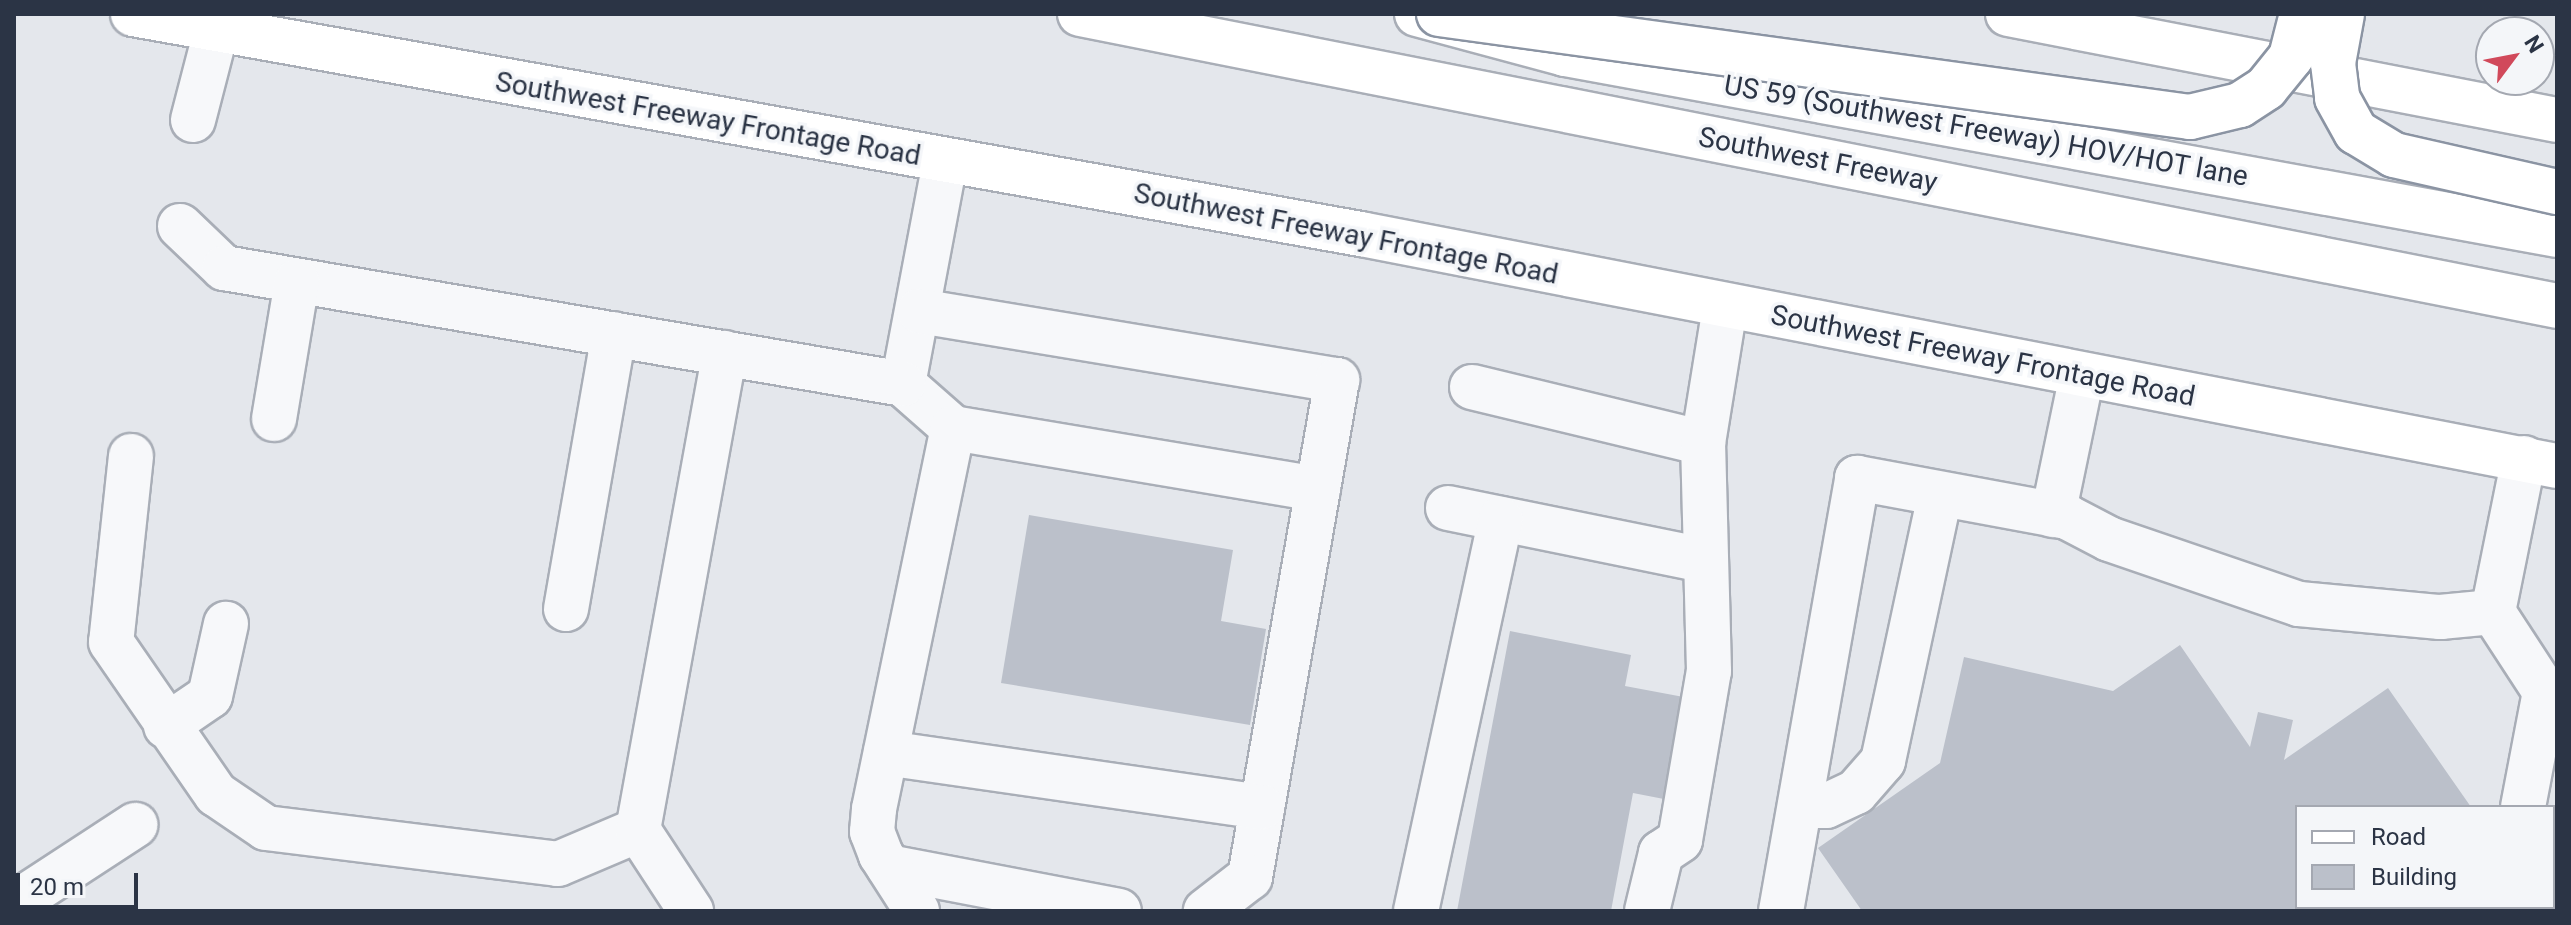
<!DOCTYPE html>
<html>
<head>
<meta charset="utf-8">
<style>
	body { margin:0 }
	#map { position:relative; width:2571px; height:925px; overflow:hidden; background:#e4e7ec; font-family:Roboto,sans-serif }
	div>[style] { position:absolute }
	.building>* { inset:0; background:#bbc0ca }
	.roads { filter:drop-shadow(2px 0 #a9aeb7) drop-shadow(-2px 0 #a9aeb7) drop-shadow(0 2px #a9aeb7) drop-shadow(0 -2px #a9aeb7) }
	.minor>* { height:44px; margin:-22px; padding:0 22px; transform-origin:22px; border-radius:22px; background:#f7f8fa }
	.major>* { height:44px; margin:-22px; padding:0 22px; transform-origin:22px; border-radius:22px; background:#fff }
	.highway>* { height:44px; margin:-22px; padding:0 22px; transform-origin:22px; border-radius:22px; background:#fff }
	.bridges { filter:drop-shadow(2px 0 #8b94a3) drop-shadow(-2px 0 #8b94a3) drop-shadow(0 2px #8b94a3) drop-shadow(0 -2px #8b94a3) }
	.highway-bridge>* { height:44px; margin:-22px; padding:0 22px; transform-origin:22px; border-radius:22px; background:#fff }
	span { translate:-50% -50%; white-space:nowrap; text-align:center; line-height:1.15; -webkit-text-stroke:7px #f4f6f9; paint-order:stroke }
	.street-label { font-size:28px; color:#2b3445 }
	.frame { position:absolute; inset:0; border:16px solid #2b3445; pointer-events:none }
	.legend { position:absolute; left:2295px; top:805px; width:260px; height:104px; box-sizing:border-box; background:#f4f6f9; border:2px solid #a4a8b1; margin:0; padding:10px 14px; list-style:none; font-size:24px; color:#2b3445 }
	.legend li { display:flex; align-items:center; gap:16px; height:40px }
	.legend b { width:40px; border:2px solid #a4a8b1 }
	.north { position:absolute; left:2475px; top:16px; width:80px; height:80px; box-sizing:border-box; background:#f4f6f9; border:2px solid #a4a8b1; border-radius:50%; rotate:58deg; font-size:22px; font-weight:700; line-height:32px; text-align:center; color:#2b3445 }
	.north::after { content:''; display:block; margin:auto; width:28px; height:36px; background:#d1495b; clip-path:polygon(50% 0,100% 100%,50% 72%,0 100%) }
	.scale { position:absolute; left:16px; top:873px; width:122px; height:36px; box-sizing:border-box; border:4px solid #2b3445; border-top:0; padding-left:10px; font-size:24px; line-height:28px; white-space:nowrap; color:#2b3445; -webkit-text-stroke:6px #f4f6f9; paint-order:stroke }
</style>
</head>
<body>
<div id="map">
	<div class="building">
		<i style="clip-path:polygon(1029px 515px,1233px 550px,1221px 621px,1266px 629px,1250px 725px,1001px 683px)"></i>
		<i style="clip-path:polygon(1510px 631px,1631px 655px,1625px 686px,1689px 698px,1669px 800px,1633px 793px,1611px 911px,1457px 911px)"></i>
		<i style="clip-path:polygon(2180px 645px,2250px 747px,2258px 712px,2293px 720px,2284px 760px,2388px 688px,2471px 807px,2297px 807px,2297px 907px,2373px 907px,2372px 911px,1862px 911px,1818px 848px,1940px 763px,1964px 657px,2113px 691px)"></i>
		<i style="clip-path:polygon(2468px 907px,2467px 911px,2422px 908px,2422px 907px)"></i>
	</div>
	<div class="roads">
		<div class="minor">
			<i style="left:193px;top:120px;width:92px;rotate:-75.5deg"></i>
			<i style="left:945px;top:162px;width:226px;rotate:100.7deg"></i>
			<i style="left:903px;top:384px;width:67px;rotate:41.3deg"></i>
			<i style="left:953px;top:428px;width:370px;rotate:9.5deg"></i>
			<i style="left:180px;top:226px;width:61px;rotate:43.7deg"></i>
			<i style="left:224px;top:268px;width:689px;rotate:9.69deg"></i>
			<i style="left:919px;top:311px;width:424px;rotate:9.4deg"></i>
			<i style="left:1337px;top:380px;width:505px;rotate:99.93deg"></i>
			<i style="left:1250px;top:877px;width:56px;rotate:142.3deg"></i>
			<i style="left:1472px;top:387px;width:238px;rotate:13.6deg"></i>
			<i style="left:274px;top:419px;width:140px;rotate:-80.5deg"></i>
			<i style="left:131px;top:456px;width:187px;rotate:96.1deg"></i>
			<i style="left:111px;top:642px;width:185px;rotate:55.4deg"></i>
			<i style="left:216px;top:794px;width:60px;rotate:34.2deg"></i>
			<i style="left:266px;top:828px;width:294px;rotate:7deg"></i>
			<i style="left:558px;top:864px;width:87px;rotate:-23deg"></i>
			<i style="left:638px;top:830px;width:485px;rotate:-79.7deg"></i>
			<i style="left:2524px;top:458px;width:157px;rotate:101.4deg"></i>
			<i style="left:2493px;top:612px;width:117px;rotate:56.9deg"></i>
			<i style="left:1448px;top:508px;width:260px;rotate:11.5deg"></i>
			<i style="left:2053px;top:515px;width:143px;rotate:-78.3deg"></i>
			<i style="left:566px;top:609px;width:279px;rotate:-80.1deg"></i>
			<i style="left:166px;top:726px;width:53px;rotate:-34.3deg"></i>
			<i style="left:210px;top:696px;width:74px;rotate:-77.5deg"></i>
			<i style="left:886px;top:753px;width:380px;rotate:8.2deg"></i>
			<i style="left:1800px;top:806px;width:26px"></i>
			<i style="left:1826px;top:806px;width:33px;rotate:-25deg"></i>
			<i style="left:1856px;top:792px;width:41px;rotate:-48.9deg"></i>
			<i style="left:1883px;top:761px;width:273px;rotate:-77.9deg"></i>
			<i style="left:2523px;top:807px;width:117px;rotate:-79.2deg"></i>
			<i style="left:638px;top:830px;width:97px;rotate:56.8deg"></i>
			<i style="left:889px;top:867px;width:234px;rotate:10.8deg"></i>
			<i style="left:14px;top:904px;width:145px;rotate:-33.1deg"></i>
			<i style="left:917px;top:911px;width:67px;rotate:-122.7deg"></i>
			<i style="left:881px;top:855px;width:25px;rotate:-111deg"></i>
			<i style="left:872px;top:832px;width:23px;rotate:-85deg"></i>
			<i style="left:874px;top:809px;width:389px;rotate:-78.3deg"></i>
			<i style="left:1416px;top:911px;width:401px;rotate:-77.8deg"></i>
			<i style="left:1647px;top:911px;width:60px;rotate:-76.4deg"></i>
			<i style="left:1661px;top:853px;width:23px;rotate:-34deg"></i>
			<i style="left:1680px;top:840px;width:171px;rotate:-80.3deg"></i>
			<i style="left:1709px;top:671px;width:228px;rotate:-91.5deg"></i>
			<i style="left:1703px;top:443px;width:138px;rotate:-80.8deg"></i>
			<i style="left:1781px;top:911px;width:440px;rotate:-80deg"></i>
			<i style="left:1857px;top:478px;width:214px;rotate:10.5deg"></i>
			<i style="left:2067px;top:517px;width:47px;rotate:27.6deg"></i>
			<i style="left:2109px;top:539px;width:201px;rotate:18.9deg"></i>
			<i style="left:2299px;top:604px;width:142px;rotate:5.3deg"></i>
			<i style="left:2440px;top:617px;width:53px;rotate:-5.4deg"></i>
			<i style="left:2502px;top:911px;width:4px;rotate:-76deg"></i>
		</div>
		<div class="major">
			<i style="left:133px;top:14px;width:1248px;rotate:10.16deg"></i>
			<i style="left:1361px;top:234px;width:1218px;rotate:10.98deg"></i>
		</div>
		<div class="highway">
			<i style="left:1080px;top:14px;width:1506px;rotate:11.18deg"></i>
			<i style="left:1417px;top:14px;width:153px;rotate:15.1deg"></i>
			<i style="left:1565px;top:54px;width:1008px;rotate:10.34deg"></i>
			<i style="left:2008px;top:14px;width:559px;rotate:10.93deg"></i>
		</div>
	</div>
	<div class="bridges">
		<div class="highway-bridge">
			<i style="left:1439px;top:14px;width:758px;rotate:7.81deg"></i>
			<i style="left:2190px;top:117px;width:51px;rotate:-13.5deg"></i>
			<i style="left:2240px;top:105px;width:31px;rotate:-33deg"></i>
			<i style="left:2266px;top:88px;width:40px;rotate:-51deg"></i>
			<i style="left:2291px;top:57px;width:44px;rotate:-75.7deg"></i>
			<i style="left:2342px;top:14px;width:50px;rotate:100.4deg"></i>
			<i style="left:2333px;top:63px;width:35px;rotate:83deg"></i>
			<i style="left:2337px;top:98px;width:39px;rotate:61deg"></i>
			<i style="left:2356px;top:132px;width:44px;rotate:31.2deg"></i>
			<i style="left:2394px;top:155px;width:167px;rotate:12.8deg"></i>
		</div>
	</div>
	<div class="street-label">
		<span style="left:708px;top:119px;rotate:10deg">Southwest Freeway Frontage Road</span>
		<span style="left:1986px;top:131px;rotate:10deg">US 59 (Southwest Freeway) HOV/HOT lane</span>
		<span style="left:1818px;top:160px;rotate:11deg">Southwest Freeway</span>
		<span style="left:1346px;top:234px;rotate:11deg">Southwest Freeway Frontage Road</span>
		<span style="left:1983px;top:356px;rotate:11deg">Southwest Freeway Frontage Road</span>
	</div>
	<div class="frame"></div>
	<ul class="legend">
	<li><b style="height:10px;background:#fff"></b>Road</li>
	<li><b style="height:22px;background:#bbc0ca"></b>Building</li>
	</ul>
	<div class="north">N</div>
	<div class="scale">20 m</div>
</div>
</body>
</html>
